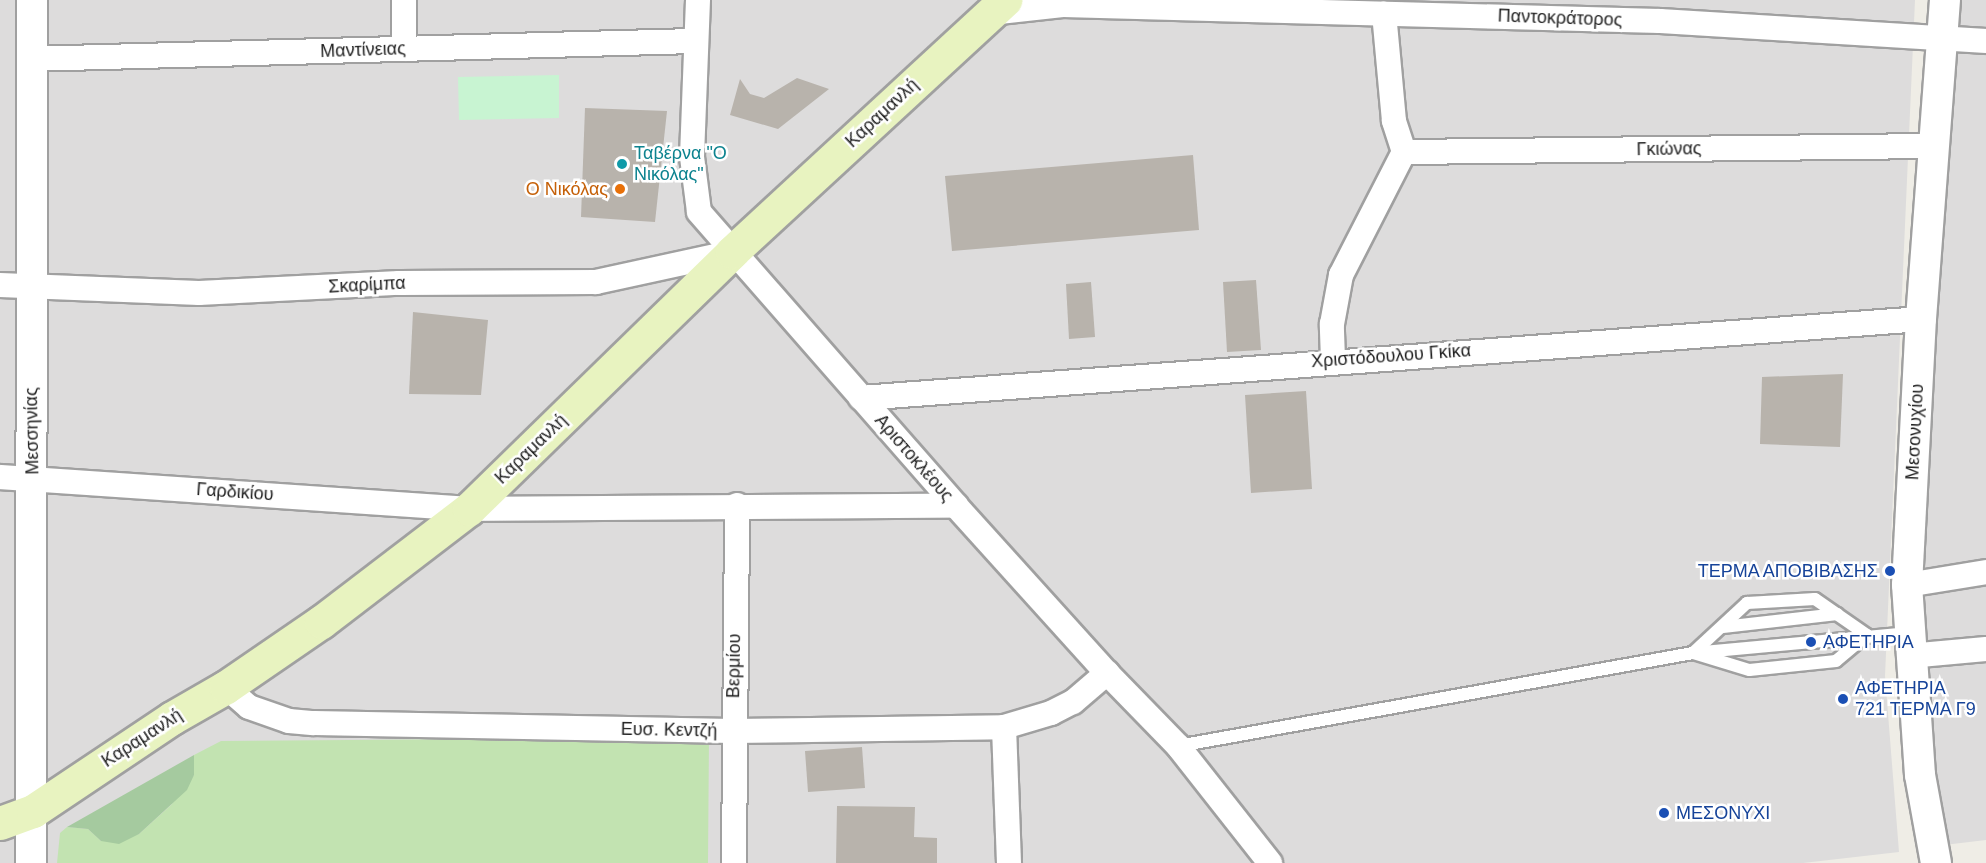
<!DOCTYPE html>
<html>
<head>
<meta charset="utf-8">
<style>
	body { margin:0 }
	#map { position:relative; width:1986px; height:863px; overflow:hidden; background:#efede6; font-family:Helvetica,sans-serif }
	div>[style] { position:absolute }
	.residential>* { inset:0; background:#dddcdc }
	.grass>* { inset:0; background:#c2e3b1 }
	.forest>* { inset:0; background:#a5ca9f }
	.park>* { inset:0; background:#c8f4d2 }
	.building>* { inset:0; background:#b8b3ac }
	.roads { filter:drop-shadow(2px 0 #a0a0a0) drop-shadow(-2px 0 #a0a0a0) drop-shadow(0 2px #a0a0a0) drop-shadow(0 -2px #a0a0a0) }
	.service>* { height:12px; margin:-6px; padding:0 6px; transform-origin:6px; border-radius:6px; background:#fff }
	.minor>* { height:24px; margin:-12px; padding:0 12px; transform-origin:12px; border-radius:12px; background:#fff }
	.tertiary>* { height:30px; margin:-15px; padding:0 15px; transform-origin:15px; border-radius:15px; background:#fff }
	.secondary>* { height:33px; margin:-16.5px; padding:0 16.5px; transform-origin:16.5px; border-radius:16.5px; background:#e8f3c0 }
	.dots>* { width:16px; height:16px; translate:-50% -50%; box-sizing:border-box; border:3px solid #fff; border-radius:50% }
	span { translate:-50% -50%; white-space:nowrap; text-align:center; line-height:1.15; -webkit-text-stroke:5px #fff; paint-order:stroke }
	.street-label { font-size:18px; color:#1f1f1f }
	.culture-label { font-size:18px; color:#0d838f }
	.left { translate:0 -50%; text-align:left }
	.food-label { font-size:18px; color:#c56008 }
	.right { translate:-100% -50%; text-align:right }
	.transit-label { font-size:18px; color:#164399 }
</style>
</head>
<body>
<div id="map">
	<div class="residential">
		<i style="clip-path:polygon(0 0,1915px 0,1885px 676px,1899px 852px,1803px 863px,0 863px)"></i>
		<i style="clip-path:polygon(1946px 0,1986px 0,1986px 840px,1944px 845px,1909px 633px)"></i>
	</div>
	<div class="grass">
		<i style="clip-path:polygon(709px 737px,708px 863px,57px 863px,60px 833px,67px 827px,88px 829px,101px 841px,139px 834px,171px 805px,194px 775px,194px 755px,221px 741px)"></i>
	</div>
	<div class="forest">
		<i style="clip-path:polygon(194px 755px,194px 775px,187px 790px,139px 834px,119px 844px,101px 841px,88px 829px,67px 827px)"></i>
	</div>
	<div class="park">
		<i style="clip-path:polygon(559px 75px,559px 118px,459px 120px,458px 77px)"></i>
	</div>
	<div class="building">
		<i style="clip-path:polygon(797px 78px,829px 89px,778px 129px,730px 115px,740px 79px,750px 94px,764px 98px)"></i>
		<i style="clip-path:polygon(585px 108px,667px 111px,655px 222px,581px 217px)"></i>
		<i style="clip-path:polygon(1193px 155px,1199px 230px,952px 251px,945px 176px)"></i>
		<i style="clip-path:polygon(1256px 280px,1261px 350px,1227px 352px,1223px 282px)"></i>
		<i style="clip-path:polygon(1091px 282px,1095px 337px,1069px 339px,1066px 284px)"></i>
		<i style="clip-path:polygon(413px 312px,488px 320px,481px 395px,409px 394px)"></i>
		<i style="clip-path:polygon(1843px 374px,1840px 447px,1760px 444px,1762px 377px)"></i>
		<i style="clip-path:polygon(1306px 391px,1312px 489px,1251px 493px,1245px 395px)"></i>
		<i style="clip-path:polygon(862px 747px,865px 788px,808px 792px,805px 751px)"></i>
		<i style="clip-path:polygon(837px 806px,915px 807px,914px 837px,937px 838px,937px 863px,836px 863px)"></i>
	</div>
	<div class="roads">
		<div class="service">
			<i style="left:1815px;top:599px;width:63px;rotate:34.7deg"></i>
			<i style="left:1867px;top:635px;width:40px;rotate:140deg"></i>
			<i style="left:1836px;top:661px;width:87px;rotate:174.1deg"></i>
			<i style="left:1749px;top:670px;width:59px;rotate:-163.1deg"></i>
			<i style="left:1693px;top:653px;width:74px;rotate:-42.8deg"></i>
			<i style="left:1747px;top:603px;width:68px;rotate:-3.4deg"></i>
			<i style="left:1723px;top:627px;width:115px;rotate:-6.5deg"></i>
			<i style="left:1178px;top:746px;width:523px;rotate:-10.24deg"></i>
			<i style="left:1693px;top:653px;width:217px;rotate:-5.3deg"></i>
		</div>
		<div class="minor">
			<i style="left:404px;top:0;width:49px;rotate:90deg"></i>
			<i style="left:698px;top:0;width:157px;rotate:92.2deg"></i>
			<i style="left:692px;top:157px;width:55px;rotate:82.7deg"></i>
			<i style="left:699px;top:212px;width:390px;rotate:48.8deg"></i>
			<i style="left:956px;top:506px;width:225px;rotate:47.9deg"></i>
			<i style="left:1107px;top:673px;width:102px;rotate:45.8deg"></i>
			<i style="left:1178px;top:746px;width:149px;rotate:51.8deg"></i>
			<i style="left:990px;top:13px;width:73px;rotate:-6.3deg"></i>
			<i style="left:1063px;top:5px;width:597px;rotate:1.54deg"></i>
			<i style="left:1660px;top:21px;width:327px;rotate:3.5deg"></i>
			<i style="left:29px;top:59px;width:667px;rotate:-1.55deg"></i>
			<i style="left:1404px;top:152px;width:529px;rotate:-0.65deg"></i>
			<i style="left:0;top:285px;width:199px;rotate:2.3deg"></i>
			<i style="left:199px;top:293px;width:200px;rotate:-2.9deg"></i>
			<i style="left:399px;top:283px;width:197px;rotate:-0.3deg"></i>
			<i style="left:596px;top:282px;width:136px;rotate:-12.3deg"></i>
			<i style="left:1333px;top:360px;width:36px;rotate:-92deg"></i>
			<i style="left:1332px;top:324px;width:50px;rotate:-79.6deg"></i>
			<i style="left:1341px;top:275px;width:138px;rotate:-62.9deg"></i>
			<i style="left:1404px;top:152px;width:33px;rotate:-108deg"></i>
			<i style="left:1394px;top:121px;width:108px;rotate:-95.3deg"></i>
			<i style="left:861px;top:398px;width:1063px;rotate:-4.26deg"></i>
			<i style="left:0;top:477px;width:470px;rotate:3.9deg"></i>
			<i style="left:469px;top:509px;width:487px;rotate:-0.4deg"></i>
			<i style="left:1907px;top:585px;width:80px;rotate:-9.3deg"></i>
			<i style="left:1909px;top:656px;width:77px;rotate:-5.2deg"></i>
			<i style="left:226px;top:687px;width:30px;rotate:41deg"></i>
			<i style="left:249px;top:707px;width:42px;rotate:19.3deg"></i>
			<i style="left:289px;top:721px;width:25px;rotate:5deg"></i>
			<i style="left:314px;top:723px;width:419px;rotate:1.1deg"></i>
			<i style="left:733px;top:731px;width:271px;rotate:-0.8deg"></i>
			<i style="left:1004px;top:727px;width:49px;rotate:-16.6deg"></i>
			<i style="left:1051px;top:713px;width:25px;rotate:-27deg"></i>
			<i style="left:1073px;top:702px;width:45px;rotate:-40.5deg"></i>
			<i style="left:1004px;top:727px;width:136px;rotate:87.9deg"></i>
			<i style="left:734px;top:863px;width:358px;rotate:-89.5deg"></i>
		</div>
		<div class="tertiary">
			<i style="left:31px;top:863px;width:863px;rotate:-89.93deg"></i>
			<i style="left:1936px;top:863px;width:89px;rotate:-100.3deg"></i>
			<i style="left:1920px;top:775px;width:190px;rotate:-93.9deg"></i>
			<i style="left:1907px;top:585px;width:266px;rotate:-87deg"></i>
			<i style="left:1921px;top:319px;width:320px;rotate:-85.7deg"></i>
		</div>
		<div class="secondary">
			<i style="left:0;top:823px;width:35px;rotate:-20deg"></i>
			<i style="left:33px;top:811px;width:167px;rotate:-33.8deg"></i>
			<i style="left:172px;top:718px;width:62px;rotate:-29.9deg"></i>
			<i style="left:226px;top:687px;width:115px;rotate:-34.4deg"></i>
			<i style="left:321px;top:622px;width:186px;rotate:-37.4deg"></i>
			<i style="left:469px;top:509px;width:368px;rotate:-44.3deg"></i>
			<i style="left:732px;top:252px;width:372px;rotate:-42.7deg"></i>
		</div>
	</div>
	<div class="dots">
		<i style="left:622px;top:164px;background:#0f9aa8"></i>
		<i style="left:620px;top:189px;background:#e8710a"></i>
		<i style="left:1890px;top:571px;background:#1a4fb4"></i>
		<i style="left:1811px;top:642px;background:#1a4fb4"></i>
		<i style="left:1843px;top:699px;background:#1a4fb4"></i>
		<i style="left:1664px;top:813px;background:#1a4fb4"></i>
	</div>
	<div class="street-label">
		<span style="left:1560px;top:18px;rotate:2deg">Παντοκράτορος</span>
		<span style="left:363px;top:50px;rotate:-2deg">Μαντίνειας</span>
		<span style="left:882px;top:113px;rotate:-43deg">Καραμανλή</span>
		<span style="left:1669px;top:149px;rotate:-1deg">Γκιώνας</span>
		<span style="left:367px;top:285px;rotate:-3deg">Σκαρίμπα</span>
		<span style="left:1391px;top:356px;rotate:-4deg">Χριστόδουλου Γκίκα</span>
		<span style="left:32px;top:431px;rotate:-91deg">Μεσσηνίας</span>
		<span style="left:1915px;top:432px;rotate:-87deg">Μεσονυχίου</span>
		<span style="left:531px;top:449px;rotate:-44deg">Καραμανλή</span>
		<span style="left:914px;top:458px;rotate:49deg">Αριστοκλέους</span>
		<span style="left:235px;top:492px;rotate:4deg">Γαρδικίου</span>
		<span style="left:734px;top:666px;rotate:-89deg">Βερμίου</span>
		<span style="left:669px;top:730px;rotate:1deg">Ευσ. Κεντζή</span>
		<span style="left:142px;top:738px;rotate:-33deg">Καραμανλή</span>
	</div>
	<div class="culture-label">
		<span class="left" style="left:634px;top:164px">Ταβέρνα "Ο<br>Νικόλας"</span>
	</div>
	<div class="food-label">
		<span class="right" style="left:608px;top:189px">Ο Νικόλας</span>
	</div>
	<div class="transit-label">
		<span class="right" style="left:1878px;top:571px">ΤΕΡΜΑ ΑΠΟΒΙΒΑΣΗΣ</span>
		<span class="left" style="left:1823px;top:642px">ΑΦΕΤΗΡΙΑ</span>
		<span class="left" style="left:1855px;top:699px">ΑΦΕΤΗΡΙΑ<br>721 ΤΕΡΜΑ Γ9</span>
		<span class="left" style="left:1676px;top:813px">ΜΕΣΟΝΥΧΙ</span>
	</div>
</div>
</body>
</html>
